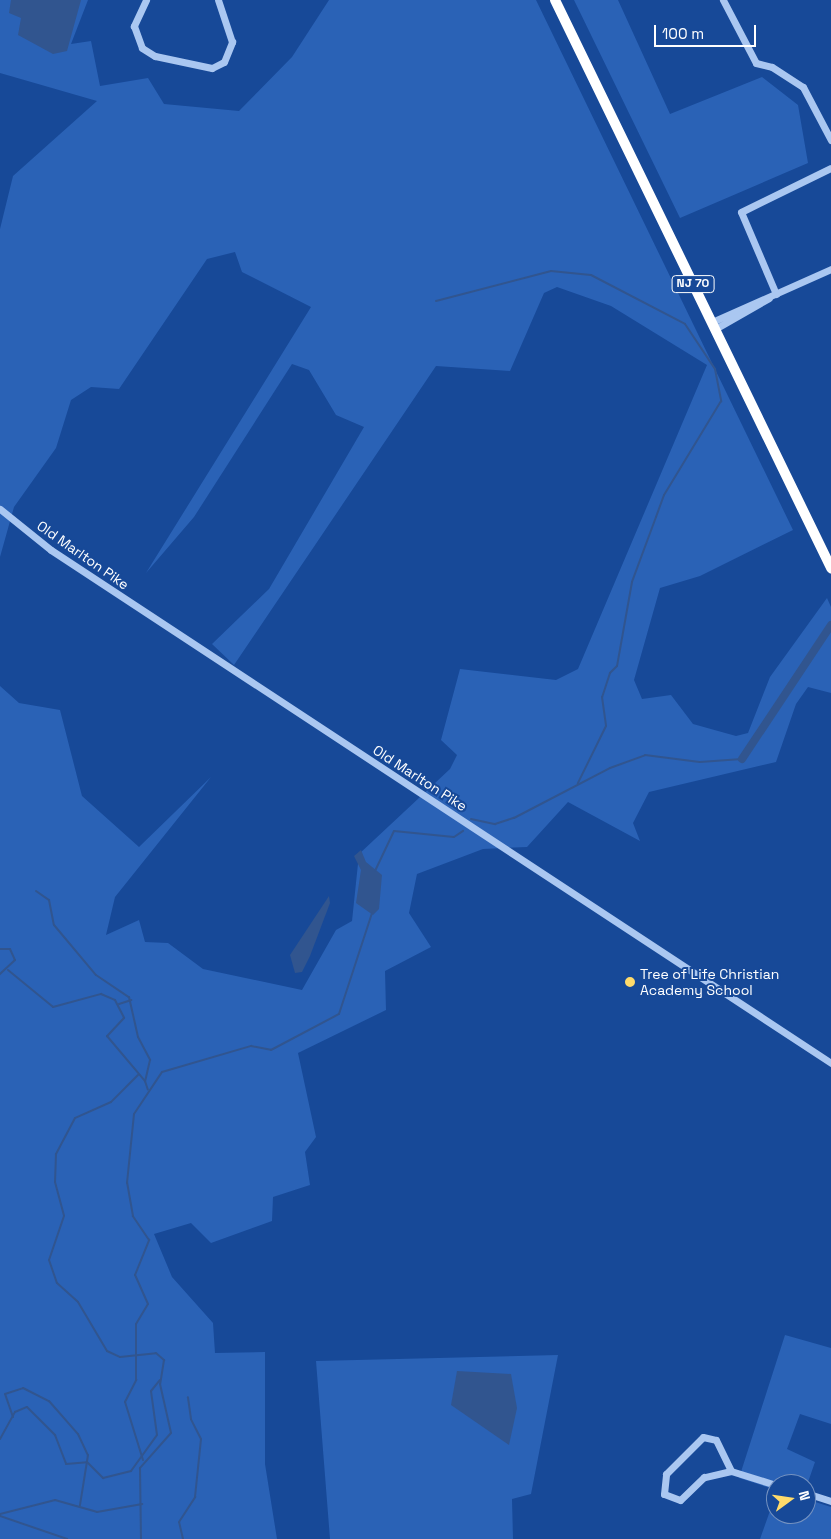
<!DOCTYPE html>
<html>
<head>
<meta charset="utf-8">
<style>
	body { margin:0 }
	#map { position:relative; width:831px; height:1539px; overflow:hidden; background:#174998; font-family:"Space Grotesk",sans-serif }
	div>[style] { position:absolute }
	.green>* { inset:0; background:#2a62b6 }
	.water>* { inset:0; background:#31558f }
	.stream>* { height:2px; margin:-1px; padding:0 1px; transform-origin:1px; border-radius:1px; background:#31558f }
	.canal>* { height:8px; margin:-4px; padding:0 4px; transform-origin:4px; border-radius:4px; background:#31558f }
	.minor>* { height:7px; margin:-3.5px; padding:0 3.5px; transform-origin:3.5px; border-radius:3.5px; background:#aac7f1 }
	.highway>* { height:10px; margin:-5px; padding:0 5px; transform-origin:5px; border-radius:5px; background:#fff }
	.dots>* { width:14px; height:14px; translate:-50% -50%; box-sizing:border-box; border:2px solid #174998; border-radius:50% }
	span { translate:-50% -50%; white-space:nowrap; text-align:center; line-height:1.15; -webkit-text-stroke:4px #174998; paint-order:stroke }
	.shield-label span { padding:1px 4px; background:#174998; border:1px solid; border-radius:4px; -webkit-text-stroke-width:0 }
	.shield-label { font-size:12px; color:#fff; font-weight:700 }
	.street-label { font-size:14px; color:#fff }
	.poi-label { font-size:14px; color:#fff }
	.left { translate:0 -50%; text-align:left }
	.north { position:absolute; left:766px; top:1474px; width:50px; height:50px; box-sizing:border-box; background:#174998; border:1px solid #7492c1; border-radius:50%; rotate:76deg; font-size:14px; font-weight:700; line-height:20px; text-align:center; color:#fff }
	.north::after { content:''; display:block; margin:auto; width:18px; height:22px; background:#ffdb6b; clip-path:polygon(50% 0,100% 100%,50% 72%,0 100%) }
	.scale { position:absolute; left:654px; top:25px; width:102px; height:22px; box-sizing:border-box; border:2px solid #fff; border-top:0; padding-left:6px; font-size:15px; line-height:18px; white-space:nowrap; color:#fff; -webkit-text-stroke:4px #174998; paint-order:stroke }
</style>
</head>
<body>
<div id="map">
	<div class="green">
		<i style="clip-path:polygon(0 0,88px 0,71px 44px,91px 41px,100px 86px,148px 78px,164px 104px,239px 111px,292px 57px,329px 0,536px 0,793px 530px,700px 576px,660px 588px,634px 680px,642px 699px,671px 695px,693px 724px,736px 736px,748px 733px,770px 677px,827px 598px,831px 607px,831px 693px,808px 687px,796px 704px,776px 762px,649px 792px,633px 823px,640px 841px,568px 802px,527px 847px,483px 849px,417px 874px,409px 913px,431px 947px,385px 971px,386px 1010px,298px 1053px,316px 1137px,305px 1152px,310px 1185px,273px 1197px,272px 1221px,211px 1243px,191px 1223px,154px 1234px,172px 1277px,213px 1323px,215px 1353px,265px 1352px,265px 1464px,277px 1539px,0 1539px,0 686px,19px 703px,60px 710px,82px 796px,139px 847px,211px 777px,115px 897px,106px 935px,139px 920px,145px 942px,168px 943px,203px 969px,302px 990px,336px 930px,352px 921px,359px 854px,450px 769px,457px 755px,441px 740px,460px 669px,556px 680px,578px 669px,707px 365px,611px 306px,557px 287px,544px 293px,510px 371px,436px 366px,234px 665px,212px 644px,269px 589px,364px 427px,336px 415px,309px 370px,292px 364px,194px 517px,146px 573px,311px 307px,242px 272px,235px 252px,207px 259px,119px 389px,91px 387px,71px 400px,56px 448px,14px 507px,0 557px,0 229px,13px 176px,97px 101px,0 73px)"></i>
		<i style="clip-path:polygon(574px 0,618px 0,670px 114px,762px 77px,798px 105px,808px 163px,680px 218px)"></i>
		<i style="clip-path:polygon(785px 1335px,831px 1348px,831px 1424px,800px 1414px,787px 1449px,815px 1462px,806px 1488px,806px 1484px,776px 1484px,776px 1490px,739px 1478px)"></i>
		<i style="clip-path:polygon(558px 1355px,531px 1494px,512px 1499px,513px 1539px,330px 1539px,316px 1361px)"></i>
		<i style="clip-path:polygon(776px 1494px,776px 1514px,806px 1514px,806px 1499px,831px 1507px,831px 1539px,760px 1539px)"></i>
	</div>
	<div class="water">
		<i style="clip-path:polygon(11px 0,81px 0,67px 51px,53px 54px,18px 35px,21px 18px,9px 13px)"></i>
		<i style="clip-path:polygon(361px 850px,366px 862px,382px 875px,379px 909px,373px 915px,356px 903px,361px 870px,354px 856px)"></i>
		<i style="clip-path:polygon(329px 896px,330px 903px,310px 956px,302px 972px,295px 973px,290px 955px)"></i>
		<i style="clip-path:polygon(457px 1371px,511px 1374px,517px 1408px,509px 1445px,451px 1405px)"></i>
	</div>
	<div class="stream">
		<i style="left:436px;top:301px;width:119px;rotate:-14.6deg"></i>
		<i style="left:551px;top:271px;width:40px;rotate:5.7deg"></i>
		<i style="left:591px;top:275px;width:106px;rotate:27.5deg"></i>
		<i style="left:685px;top:324px;width:54px;rotate:56.3deg"></i>
		<i style="left:715px;top:369px;width:33px;rotate:79deg"></i>
		<i style="left:721px;top:401px;width:110px;rotate:121.2deg"></i>
		<i style="left:664px;top:495px;width:23px;rotate:110deg"></i>
		<i style="left:656px;top:517px;width:69px;rotate:110.3deg"></i>
		<i style="left:632px;top:582px;width:85px;rotate:100.1deg"></i>
		<i style="left:617px;top:666px;width:10px;rotate:135deg"></i>
		<i style="left:610px;top:673px;width:25px;rotate:108deg"></i>
		<i style="left:602px;top:697px;width:29px;rotate:82deg"></i>
		<i style="left:606px;top:726px;width:64px;rotate:116.2deg"></i>
		<i style="left:471px;top:819px;width:25px;rotate:12deg"></i>
		<i style="left:495px;top:824px;width:20px;rotate:-18deg"></i>
		<i style="left:514px;top:818px;width:108px;rotate:-27.5deg"></i>
		<i style="left:610px;top:768px;width:37px;rotate:-20deg"></i>
		<i style="left:645px;top:755px;width:55px;rotate:7.3deg"></i>
		<i style="left:700px;top:762px;width:42px;rotate:-4.1deg"></i>
		<i style="left:375px;top:871px;width:44px;rotate:-64.6deg"></i>
		<i style="left:394px;top:831px;width:60px;rotate:5.7deg"></i>
		<i style="left:454px;top:837px;width:11px;rotate:-34deg"></i>
		<i style="left:36px;top:891px;width:16px;rotate:35deg"></i>
		<i style="left:49px;top:900px;width:25px;rotate:79deg"></i>
		<i style="left:54px;top:925px;width:65px;rotate:50deg"></i>
		<i style="left:96px;top:975px;width:40px;rotate:34deg"></i>
		<i style="left:129px;top:997px;width:41px;rotate:77.3deg"></i>
		<i style="left:138px;top:1037px;width:26px;rotate:62deg"></i>
		<i style="left:150px;top:1060px;width:22px;rotate:103deg"></i>
		<i style="left:0;top:949px;width:10px"></i>
		<i style="left:10px;top:949px;width:12px;rotate:66deg"></i>
		<i style="left:15px;top:960px;width:21px;rotate:137deg"></i>
		<i style="left:8px;top:970px;width:58px;rotate:39.4deg"></i>
		<i style="left:53px;top:1007px;width:50px;rotate:-15.2deg"></i>
		<i style="left:101px;top:994px;width:15px;rotate:23deg"></i>
		<i style="left:115px;top:1000px;width:20px;rotate:63deg"></i>
		<i style="left:124px;top:1018px;width:25px;rotate:133deg"></i>
		<i style="left:107px;top:1036px;width:59px;rotate:49.8deg"></i>
		<i style="left:145px;top:1081px;width:9px;rotate:72deg"></i>
		<i style="left:119px;top:1004px;width:13px;rotate:-18deg"></i>
		<i style="left:138px;top:1075px;width:38px;rotate:135deg"></i>
		<i style="left:111px;top:1102px;width:39px;rotate:156deg"></i>
		<i style="left:75px;top:1118px;width:41px;rotate:117.8deg"></i>
		<i style="left:56px;top:1154px;width:28px;rotate:92deg"></i>
		<i style="left:55px;top:1182px;width:35px;rotate:75deg"></i>
		<i style="left:64px;top:1216px;width:46px;rotate:108.8deg"></i>
		<i style="left:49px;top:1260px;width:24px;rotate:71deg"></i>
		<i style="left:57px;top:1283px;width:28px;rotate:42deg"></i>
		<i style="left:78px;top:1302px;width:57px;rotate:59.4deg"></i>
		<i style="left:107px;top:1351px;width:14px;rotate:25deg"></i>
		<i style="left:120px;top:1357px;width:36px;rotate:-6deg"></i>
		<i style="left:156px;top:1353px;width:11px;rotate:41deg"></i>
		<i style="left:164px;top:1360px;width:24px;rotate:99deg"></i>
		<i style="left:160px;top:1384px;width:50px;rotate:77.3deg"></i>
		<i style="left:171px;top:1433px;width:47px;rotate:131.5deg"></i>
		<i style="left:140px;top:1468px;width:71px;rotate:89.2deg"></i>
		<i style="left:13px;top:1417px;width:24px;rotate:-109deg"></i>
		<i style="left:5px;top:1394px;width:19px;rotate:-18deg"></i>
		<i style="left:23px;top:1388px;width:29px;rotate:27deg"></i>
		<i style="left:49px;top:1401px;width:44px;rotate:48.7deg"></i>
		<i style="left:78px;top:1434px;width:23px;rotate:65deg"></i>
		<i style="left:88px;top:1455px;width:51px;rotate:99.1deg"></i>
		<i style="left:0;top:1439px;width:31px;rotate:-61deg"></i>
		<i style="left:15px;top:1412px;width:13px;rotate:-23deg"></i>
		<i style="left:27px;top:1407px;width:40px;rotate:45deg"></i>
		<i style="left:55px;top:1435px;width:31px;rotate:69deg"></i>
		<i style="left:66px;top:1464px;width:21px;rotate:-5deg"></i>
		<i style="left:143px;top:1460px;width:61px;rotate:-107.2deg"></i>
		<i style="left:125px;top:1402px;width:25px;rotate:-63deg"></i>
		<i style="left:136px;top:1380px;width:56px;rotate:-90deg"></i>
		<i style="left:136px;top:1324px;width:23px;rotate:-59deg"></i>
		<i style="left:148px;top:1304px;width:32px;rotate:-114deg"></i>
		<i style="left:135px;top:1275px;width:38px;rotate:-68deg"></i>
		<i style="left:149px;top:1240px;width:29px;rotate:-124deg"></i>
		<i style="left:133px;top:1216px;width:34px;rotate:-100deg"></i>
		<i style="left:127px;top:1183px;width:69px;rotate:-84.2deg"></i>
		<i style="left:134px;top:1114px;width:50px;rotate:-56.3deg"></i>
		<i style="left:162px;top:1072px;width:93px;rotate:-16.3deg"></i>
		<i style="left:251px;top:1046px;width:20px;rotate:11deg"></i>
		<i style="left:271px;top:1050px;width:77px;rotate:-27.9deg"></i>
		<i style="left:339px;top:1014px;width:106px;rotate:-71.9deg"></i>
		<i style="left:87px;top:1462px;width:23px;rotate:45deg"></i>
		<i style="left:103px;top:1478px;width:29px;rotate:-14deg"></i>
		<i style="left:131px;top:1471px;width:44px;rotate:-54.2deg"></i>
		<i style="left:157px;top:1435px;width:44px;rotate:-97.8deg"></i>
		<i style="left:151px;top:1391px;width:14px;rotate:-51deg"></i>
		<i style="left:0;top:1514px;width:57px;rotate:-14.3deg"></i>
		<i style="left:55px;top:1500px;width:44px;rotate:15.9deg"></i>
		<i style="left:97px;top:1512px;width:46px;rotate:-10.1deg"></i>
		<i style="left:0;top:1516px;width:71px;rotate:18.9deg"></i>
		<i style="left:183px;top:1539px;width:17px;rotate:-103deg"></i>
		<i style="left:179px;top:1522px;width:30px;rotate:-57deg"></i>
		<i style="left:195px;top:1497px;width:58px;rotate:-84.1deg"></i>
		<i style="left:201px;top:1439px;width:22px;rotate:-117deg"></i>
		<i style="left:191px;top:1419px;width:22px;rotate:-98deg"></i>
	</div>
	<div class="canal">
		<i style="left:742px;top:759px;width:161px;rotate:-56.4deg"></i>
	</div>
	<div class="minor">
		<i style="left:146px;top:0;width:29px;rotate:115deg"></i>
		<i style="left:134px;top:26px;width:23px;rotate:70deg"></i>
		<i style="left:142px;top:48px;width:15px;rotate:32deg"></i>
		<i style="left:155px;top:56px;width:58px;rotate:11.9deg"></i>
		<i style="left:212px;top:68px;width:13px;rotate:-27deg"></i>
		<i style="left:224px;top:62px;width:22px;rotate:-68deg"></i>
		<i style="left:232px;top:42px;width:44px;rotate:-108.4deg"></i>
		<i style="left:723px;top:0;width:71px;rotate:62.4deg"></i>
		<i style="left:756px;top:63px;width:16px;rotate:14deg"></i>
		<i style="left:772px;top:67px;width:37px;rotate:33deg"></i>
		<i style="left:803px;top:87px;width:60px;rotate:62.2deg"></i>
		<i style="left:776px;top:294px;width:89px;rotate:-113.1deg"></i>
		<i style="left:741px;top:212px;width:100px;rotate:-26.1deg"></i>
		<i style="left:712px;top:322px;width:130px;rotate:-24deg"></i>
		<i style="left:715px;top:329px;width:62px;rotate:-29.9deg"></i>
		<i style="left:0;top:509px;width:65px;rotate:38.8deg"></i>
		<i style="left:51px;top:550px;width:934px;rotate:33.33deg"></i>
		<i style="left:731px;top:1471px;width:28px;rotate:167deg"></i>
		<i style="left:704px;top:1477px;width:33px;rotate:136deg"></i>
		<i style="left:680px;top:1500px;width:17px;rotate:-159deg"></i>
		<i style="left:664px;top:1494px;width:20px;rotate:-84deg"></i>
		<i style="left:666px;top:1474px;width:52px;rotate:-45deg"></i>
		<i style="left:703px;top:1437px;width:13px;rotate:13deg"></i>
		<i style="left:716px;top:1440px;width:34px;rotate:64deg"></i>
		<i style="left:731px;top:1471px;width:47px;rotate:17.3deg"></i>
		<i style="left:806px;top:1493px;width:26px;rotate:18deg"></i>
	</div>
	<div class="highway">
		<i style="left:555px;top:0;width:632px;rotate:64.08deg"></i>
	</div>
	<div class="dots">
		<i style="left:630px;top:982px;background:#ffdb6b"></i>
	</div>
	<div class="shield-label">
		<span style="left:693px;top:284px">NJ 70</span>
	</div>
	<div class="street-label">
		<span style="left:83px;top:555px;rotate:35deg">Old Marlton Pike</span>
		<span style="left:420px;top:778px;rotate:33deg">Old Marlton Pike</span>
	</div>
	<div class="poi-label">
		<span class="left" style="left:640px;top:982px">Tree of Life Christian<br>Academy School</span>
	</div>
	<div class="north">N</div>
	<div class="scale">100 m</div>
</div>
</body>
</html>
